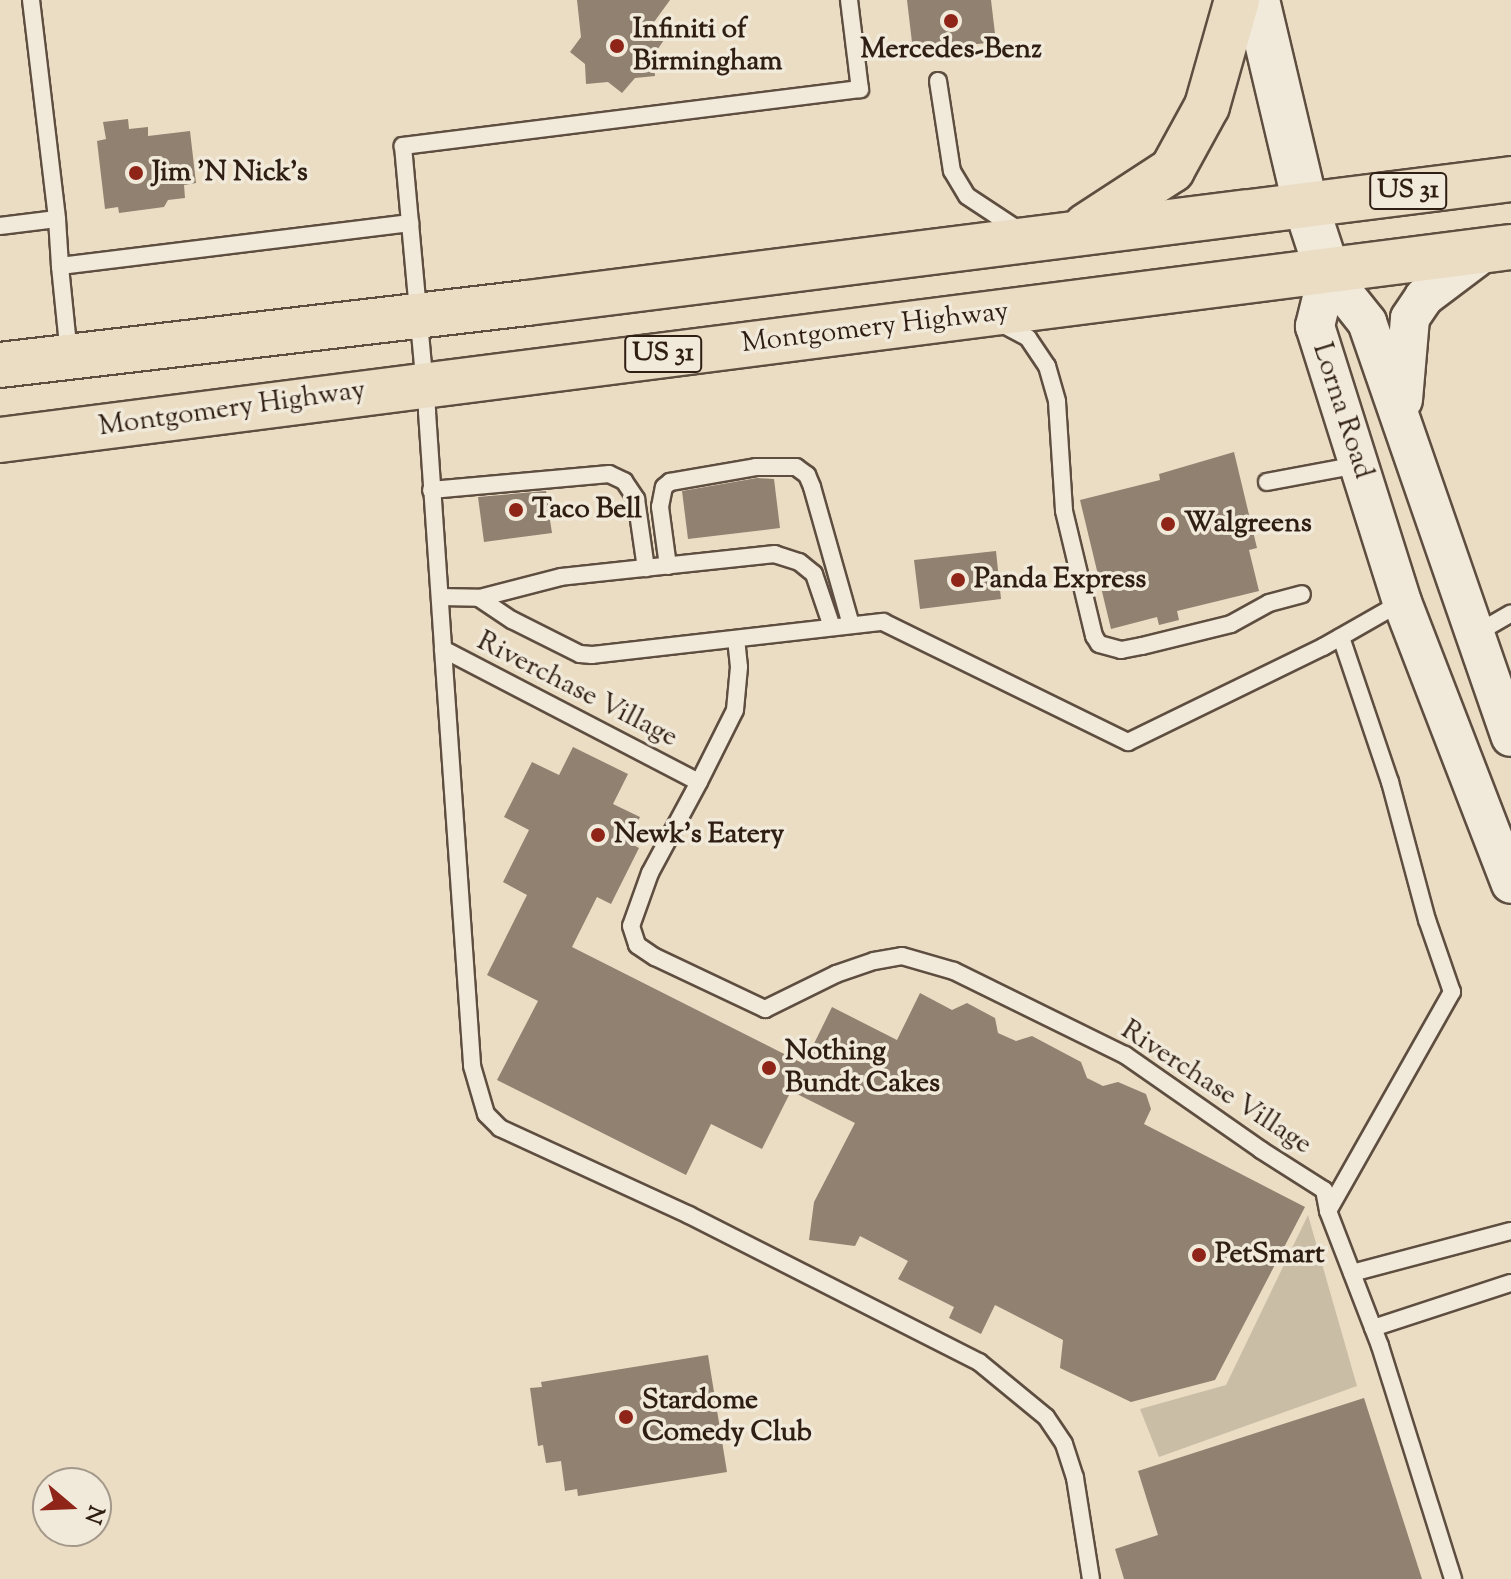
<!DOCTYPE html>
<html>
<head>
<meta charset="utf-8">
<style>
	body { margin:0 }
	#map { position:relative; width:1511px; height:1579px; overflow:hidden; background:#eaddc4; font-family:"Sorts Mill Goudy",serif }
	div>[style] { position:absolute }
	.green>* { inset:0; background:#cabda6 }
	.building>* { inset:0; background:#908170 }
	.roads { filter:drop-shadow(2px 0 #5e4e40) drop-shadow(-2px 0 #5e4e40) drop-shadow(0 2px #5e4e40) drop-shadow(0 -2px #5e4e40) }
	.service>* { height:16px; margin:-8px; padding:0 8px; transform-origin:8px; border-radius:8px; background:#f1e9d9 }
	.tertiary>* { height:38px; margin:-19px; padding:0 19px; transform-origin:19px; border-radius:19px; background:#f1e9d9 }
	.secondary>* { height:44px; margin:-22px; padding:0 22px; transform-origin:22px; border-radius:22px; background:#f1e9d9 }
	.primary>* { height:44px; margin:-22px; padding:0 22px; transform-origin:22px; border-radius:22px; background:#eaddc4 }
	.dots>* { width:22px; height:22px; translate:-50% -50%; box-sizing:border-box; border:4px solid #f1e9d9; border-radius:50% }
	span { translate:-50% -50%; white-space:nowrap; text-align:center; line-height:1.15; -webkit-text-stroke:7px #f1e9d9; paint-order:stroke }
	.shield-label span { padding:2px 6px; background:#f1e9d9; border:2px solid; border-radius:6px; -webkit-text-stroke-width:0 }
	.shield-label { font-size:26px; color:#2f1e14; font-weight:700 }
	.poi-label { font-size:28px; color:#2f1e14; font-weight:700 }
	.left { translate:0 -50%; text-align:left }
	.street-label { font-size:28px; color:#2f1e14 }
	.north { position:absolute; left:32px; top:1467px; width:80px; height:80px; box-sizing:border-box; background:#f1e9d9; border:2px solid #a3988a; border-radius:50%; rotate:109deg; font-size:22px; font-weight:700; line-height:32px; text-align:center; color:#2f1e14 }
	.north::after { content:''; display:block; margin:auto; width:28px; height:36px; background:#8f2418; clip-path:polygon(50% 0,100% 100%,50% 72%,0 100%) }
</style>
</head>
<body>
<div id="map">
	<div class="green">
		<i style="clip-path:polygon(1308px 1215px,1357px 1386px,1159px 1457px,1140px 1409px,1226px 1385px)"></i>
	</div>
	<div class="building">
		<i style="clip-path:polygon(577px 0,670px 0,649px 29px,664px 40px,653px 56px,655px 76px,635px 78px,622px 93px,608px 82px,586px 84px,585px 64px,570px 52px,581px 37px)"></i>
		<i style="clip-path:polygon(907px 0,991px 0,996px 42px,913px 51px)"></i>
		<i style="clip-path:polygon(128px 119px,129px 129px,148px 127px,148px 136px,190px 131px,196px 183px,184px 185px,185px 198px,168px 200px,164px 207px,119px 213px,118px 207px,105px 209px,97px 141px,106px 139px,103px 122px)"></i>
		<i style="clip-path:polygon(1234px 452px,1257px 548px,1249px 550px,1259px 591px,1177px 611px,1179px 620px,1159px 625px,1157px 617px,1111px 629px,1080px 500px,1160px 480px,1159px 474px)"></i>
		<i style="clip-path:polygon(757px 478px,774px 479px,780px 528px,688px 539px,682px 491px)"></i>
		<i style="clip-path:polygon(546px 491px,553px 520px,550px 520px,552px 533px,484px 542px,478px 497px)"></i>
		<i style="clip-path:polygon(996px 551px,1001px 599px,920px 609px,914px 560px)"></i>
		<i style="clip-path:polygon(573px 747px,628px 774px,613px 804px,640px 817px,628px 842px,639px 848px,611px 904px,597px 897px,572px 947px,804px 1064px,832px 1007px,897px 1040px,920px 993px,952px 1010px,967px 1003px,995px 1018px,998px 1033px,1016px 1041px,1032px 1036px,1081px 1062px,1087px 1078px,1103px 1086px,1118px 1082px,1146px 1094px,1151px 1109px,1144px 1124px,1305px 1207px,1215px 1380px,1131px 1402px,1060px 1368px,1063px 1340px,995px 1305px,981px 1334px,949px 1318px,954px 1307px,898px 1279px,908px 1261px,860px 1236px,855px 1246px,809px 1240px,814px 1202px,855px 1123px,791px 1091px,762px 1149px,711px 1124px,686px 1175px,497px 1080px,538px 1001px,487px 975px,527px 895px,503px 882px,529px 830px,504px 817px,532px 762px,559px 775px)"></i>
		<i style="clip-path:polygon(708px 1355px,727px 1472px,578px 1496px,577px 1489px,565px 1491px,561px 1461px,546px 1463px,543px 1445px,538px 1446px,530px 1388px,542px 1387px,541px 1382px)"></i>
		<i style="clip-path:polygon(1364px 1398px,1422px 1579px,1124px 1579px,1115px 1549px,1158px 1535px,1138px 1471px)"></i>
	</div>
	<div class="roads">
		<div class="service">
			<i style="left:31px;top:0;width:221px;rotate:83.2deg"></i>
			<i style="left:849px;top:0;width:90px;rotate:83deg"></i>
			<i style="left:860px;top:89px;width:461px;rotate:172.9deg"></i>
			<i style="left:403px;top:146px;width:267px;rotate:84.8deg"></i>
			<i style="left:427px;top:412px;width:238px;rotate:86.1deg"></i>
			<i style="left:443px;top:649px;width:288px;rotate:27.5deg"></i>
			<i style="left:699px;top:782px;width:103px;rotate:118.3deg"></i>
			<i style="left:650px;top:873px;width:56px;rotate:109.7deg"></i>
			<i style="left:631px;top:926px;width:20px;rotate:72deg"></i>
			<i style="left:637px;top:945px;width:22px;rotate:34deg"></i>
			<i style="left:655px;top:957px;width:122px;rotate:25.3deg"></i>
			<i style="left:765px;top:1009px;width:79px;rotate:-26.2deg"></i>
			<i style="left:836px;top:974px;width:40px;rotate:-18.9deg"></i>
			<i style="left:874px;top:961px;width:28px;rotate:-10deg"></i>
			<i style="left:902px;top:956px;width:54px;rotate:16.1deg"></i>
			<i style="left:954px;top:971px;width:191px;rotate:26.2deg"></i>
			<i style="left:1125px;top:1055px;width:166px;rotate:34.9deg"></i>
			<i style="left:1261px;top:1150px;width:75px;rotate:32.4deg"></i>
			<i style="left:1324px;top:1190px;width:21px;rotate:79deg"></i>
			<i style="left:1328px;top:1211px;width:145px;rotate:68.9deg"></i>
			<i style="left:1380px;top:1346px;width:244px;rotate:72.6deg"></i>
			<i style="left:938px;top:81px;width:91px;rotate:81.2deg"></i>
			<i style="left:952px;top:171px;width:29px;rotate:59deg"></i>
			<i style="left:967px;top:196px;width:64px;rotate:33.4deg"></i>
			<i style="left:0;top:226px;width:57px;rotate:-7deg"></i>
			<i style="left:57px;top:219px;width:47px;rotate:86.3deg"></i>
			<i style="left:1000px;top:323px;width:32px;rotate:28deg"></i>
			<i style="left:1028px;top:338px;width:34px;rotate:56deg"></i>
			<i style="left:1047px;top:366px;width:37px;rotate:74deg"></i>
			<i style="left:1057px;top:402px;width:109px;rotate:86.3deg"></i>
			<i style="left:1064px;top:511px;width:129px;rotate:76.5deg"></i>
			<i style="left:1094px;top:636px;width:9px;rotate:58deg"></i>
			<i style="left:1099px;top:644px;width:23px;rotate:15deg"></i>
			<i style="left:1121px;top:650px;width:21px;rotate:-11deg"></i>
			<i style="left:1142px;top:646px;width:92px;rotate:-13.9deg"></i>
			<i style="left:1231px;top:624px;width:43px;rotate:-28.9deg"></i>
			<i style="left:1269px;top:603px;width:34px;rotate:-15deg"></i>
			<i style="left:69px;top:355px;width:89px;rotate:-95.8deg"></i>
			<i style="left:60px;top:266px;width:353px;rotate:-7deg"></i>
			<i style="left:1267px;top:482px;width:93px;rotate:-10.6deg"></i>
			<i style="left:431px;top:490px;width:179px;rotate:-5.1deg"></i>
			<i style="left:609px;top:474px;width:17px;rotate:25deg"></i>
			<i style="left:624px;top:481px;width:22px;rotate:56deg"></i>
			<i style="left:636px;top:499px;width:70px;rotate:81.8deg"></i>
			<i style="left:668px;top:566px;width:60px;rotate:-97.7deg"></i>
			<i style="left:660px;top:507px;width:20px;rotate:-79deg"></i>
			<i style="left:664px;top:487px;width:8px;rotate:-40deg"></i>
			<i style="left:670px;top:482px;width:87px;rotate:-9.9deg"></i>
			<i style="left:756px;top:467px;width:40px"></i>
			<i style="left:796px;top:467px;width:14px;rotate:36deg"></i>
			<i style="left:807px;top:475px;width:13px;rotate:67deg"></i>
			<i style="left:812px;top:487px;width:143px;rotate:74.2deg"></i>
			<i style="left:440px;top:597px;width:39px;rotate:1deg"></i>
			<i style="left:832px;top:627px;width:56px;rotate:-108.8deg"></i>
			<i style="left:814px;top:574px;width:19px;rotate:-141deg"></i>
			<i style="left:799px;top:562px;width:25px;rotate:-162deg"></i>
			<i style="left:775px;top:554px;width:215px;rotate:173.9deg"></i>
			<i style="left:561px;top:577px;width:85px;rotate:165.6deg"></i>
			<i style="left:479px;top:598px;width:40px;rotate:34deg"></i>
			<i style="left:512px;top:620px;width:76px;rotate:26.6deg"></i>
			<i style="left:580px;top:654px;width:12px;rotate:5deg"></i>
			<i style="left:592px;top:655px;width:293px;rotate:-6.5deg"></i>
			<i style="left:883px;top:622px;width:273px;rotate:26.1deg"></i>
			<i style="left:1128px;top:742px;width:217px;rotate:-26deg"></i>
			<i style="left:1323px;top:647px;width:91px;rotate:-29.7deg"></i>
			<i style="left:1477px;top:633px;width:39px;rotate:-30deg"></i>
			<i style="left:443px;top:649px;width:418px;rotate:86deg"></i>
			<i style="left:472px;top:1066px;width:50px;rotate:73.7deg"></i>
			<i style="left:486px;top:1114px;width:20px;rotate:45deg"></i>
			<i style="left:500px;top:1128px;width:208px;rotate:24.7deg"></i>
			<i style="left:689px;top:1215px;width:325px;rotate:26.9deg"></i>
			<i style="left:979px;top:1362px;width:87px;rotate:39.4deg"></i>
			<i style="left:1046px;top:1417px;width:32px;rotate:56deg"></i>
			<i style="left:1064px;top:1444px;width:36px;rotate:72deg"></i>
			<i style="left:1075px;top:1478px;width:102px;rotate:81deg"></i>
			<i style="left:699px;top:782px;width:80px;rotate:-63.4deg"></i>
			<i style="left:735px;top:710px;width:43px;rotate:-84.7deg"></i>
			<i style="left:739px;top:667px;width:28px;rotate:-96deg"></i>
			<i style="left:1328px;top:1211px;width:252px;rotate:-60.5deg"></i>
			<i style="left:1452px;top:992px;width:76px;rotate:-109.1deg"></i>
			<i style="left:1427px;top:920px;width:143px;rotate:-105deg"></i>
			<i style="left:1390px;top:782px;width:153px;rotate:-108.7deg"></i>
			<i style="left:1352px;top:1273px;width:164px;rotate:-14.8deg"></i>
			<i style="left:1373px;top:1328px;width:145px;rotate:-18.1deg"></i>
		</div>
		<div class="tertiary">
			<i style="left:1328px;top:273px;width:55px;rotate:103.8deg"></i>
			<i style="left:1315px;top:326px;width:289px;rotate:72.5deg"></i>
			<i style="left:1402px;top:602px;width:302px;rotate:68.9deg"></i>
			<i style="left:1328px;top:273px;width:63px;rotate:51.5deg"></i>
			<i style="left:1367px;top:322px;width:439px;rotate:70.9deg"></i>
			<i style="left:1403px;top:400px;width:82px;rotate:-85.1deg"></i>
			<i style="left:1410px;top:318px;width:25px;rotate:-56deg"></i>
			<i style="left:1424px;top:297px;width:76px;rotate:-37deg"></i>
		</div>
		<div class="secondary">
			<i style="left:1257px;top:0;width:209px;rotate:76.7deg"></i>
			<i style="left:1305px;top:203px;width:74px;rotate:71.8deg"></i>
		</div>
		<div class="primary">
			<i style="left:1086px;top:226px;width:103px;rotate:-33.1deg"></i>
			<i style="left:1172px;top:170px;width:73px;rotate:-61.3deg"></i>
			<i style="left:1207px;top:106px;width:110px;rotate:-74.2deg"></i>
			<i style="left:0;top:365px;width:531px;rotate:-6.71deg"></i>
			<i style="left:527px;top:303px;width:992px;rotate:-7.18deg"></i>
			<i style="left:0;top:440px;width:1523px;rotate:-7.28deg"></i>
		</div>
	</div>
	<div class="dots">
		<i style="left:951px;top:21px;background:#8f2418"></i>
		<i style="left:617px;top:46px;background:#8f2418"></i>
		<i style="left:136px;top:173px;background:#8f2418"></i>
		<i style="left:516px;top:510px;background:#8f2418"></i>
		<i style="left:1168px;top:524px;background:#8f2418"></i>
		<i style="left:958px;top:580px;background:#8f2418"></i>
		<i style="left:598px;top:835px;background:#8f2418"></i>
		<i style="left:769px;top:1068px;background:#8f2418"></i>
		<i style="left:1199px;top:1255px;background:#8f2418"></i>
		<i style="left:626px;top:1417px;background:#8f2418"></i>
	</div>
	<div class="shield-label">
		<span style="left:1408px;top:191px">US 31</span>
		<span style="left:663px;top:354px">US 31</span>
	</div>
	<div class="poi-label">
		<span class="left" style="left:633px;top:46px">Infiniti of<br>Birmingham</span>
		<span style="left:951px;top:50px">Mercedes-Benz</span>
		<span class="left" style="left:152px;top:173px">Jim 'N Nick's</span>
		<span class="left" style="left:532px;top:510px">Taco Bell</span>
		<span class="left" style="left:1184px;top:524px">Walgreens</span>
		<span class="left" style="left:974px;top:580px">Panda Express</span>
		<span class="left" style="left:614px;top:835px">Newk's Eatery</span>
		<span class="left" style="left:785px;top:1068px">Nothing<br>Bundt Cakes</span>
		<span class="left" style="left:1215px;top:1255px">PetSmart</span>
		<span class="left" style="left:642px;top:1417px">Stardome<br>Comedy Club</span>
	</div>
	<div class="street-label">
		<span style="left:875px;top:328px;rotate:-7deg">Montgomery Highway</span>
		<span style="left:232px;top:409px;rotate:-8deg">Montgomery Highway</span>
		<span style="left:1342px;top:411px;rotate:72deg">Lorna Road</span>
		<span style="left:577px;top:690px;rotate:27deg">Riverchase Village</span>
		<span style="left:1216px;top:1088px;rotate:33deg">Riverchase Village</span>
	</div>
	<div class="north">N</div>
</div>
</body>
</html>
